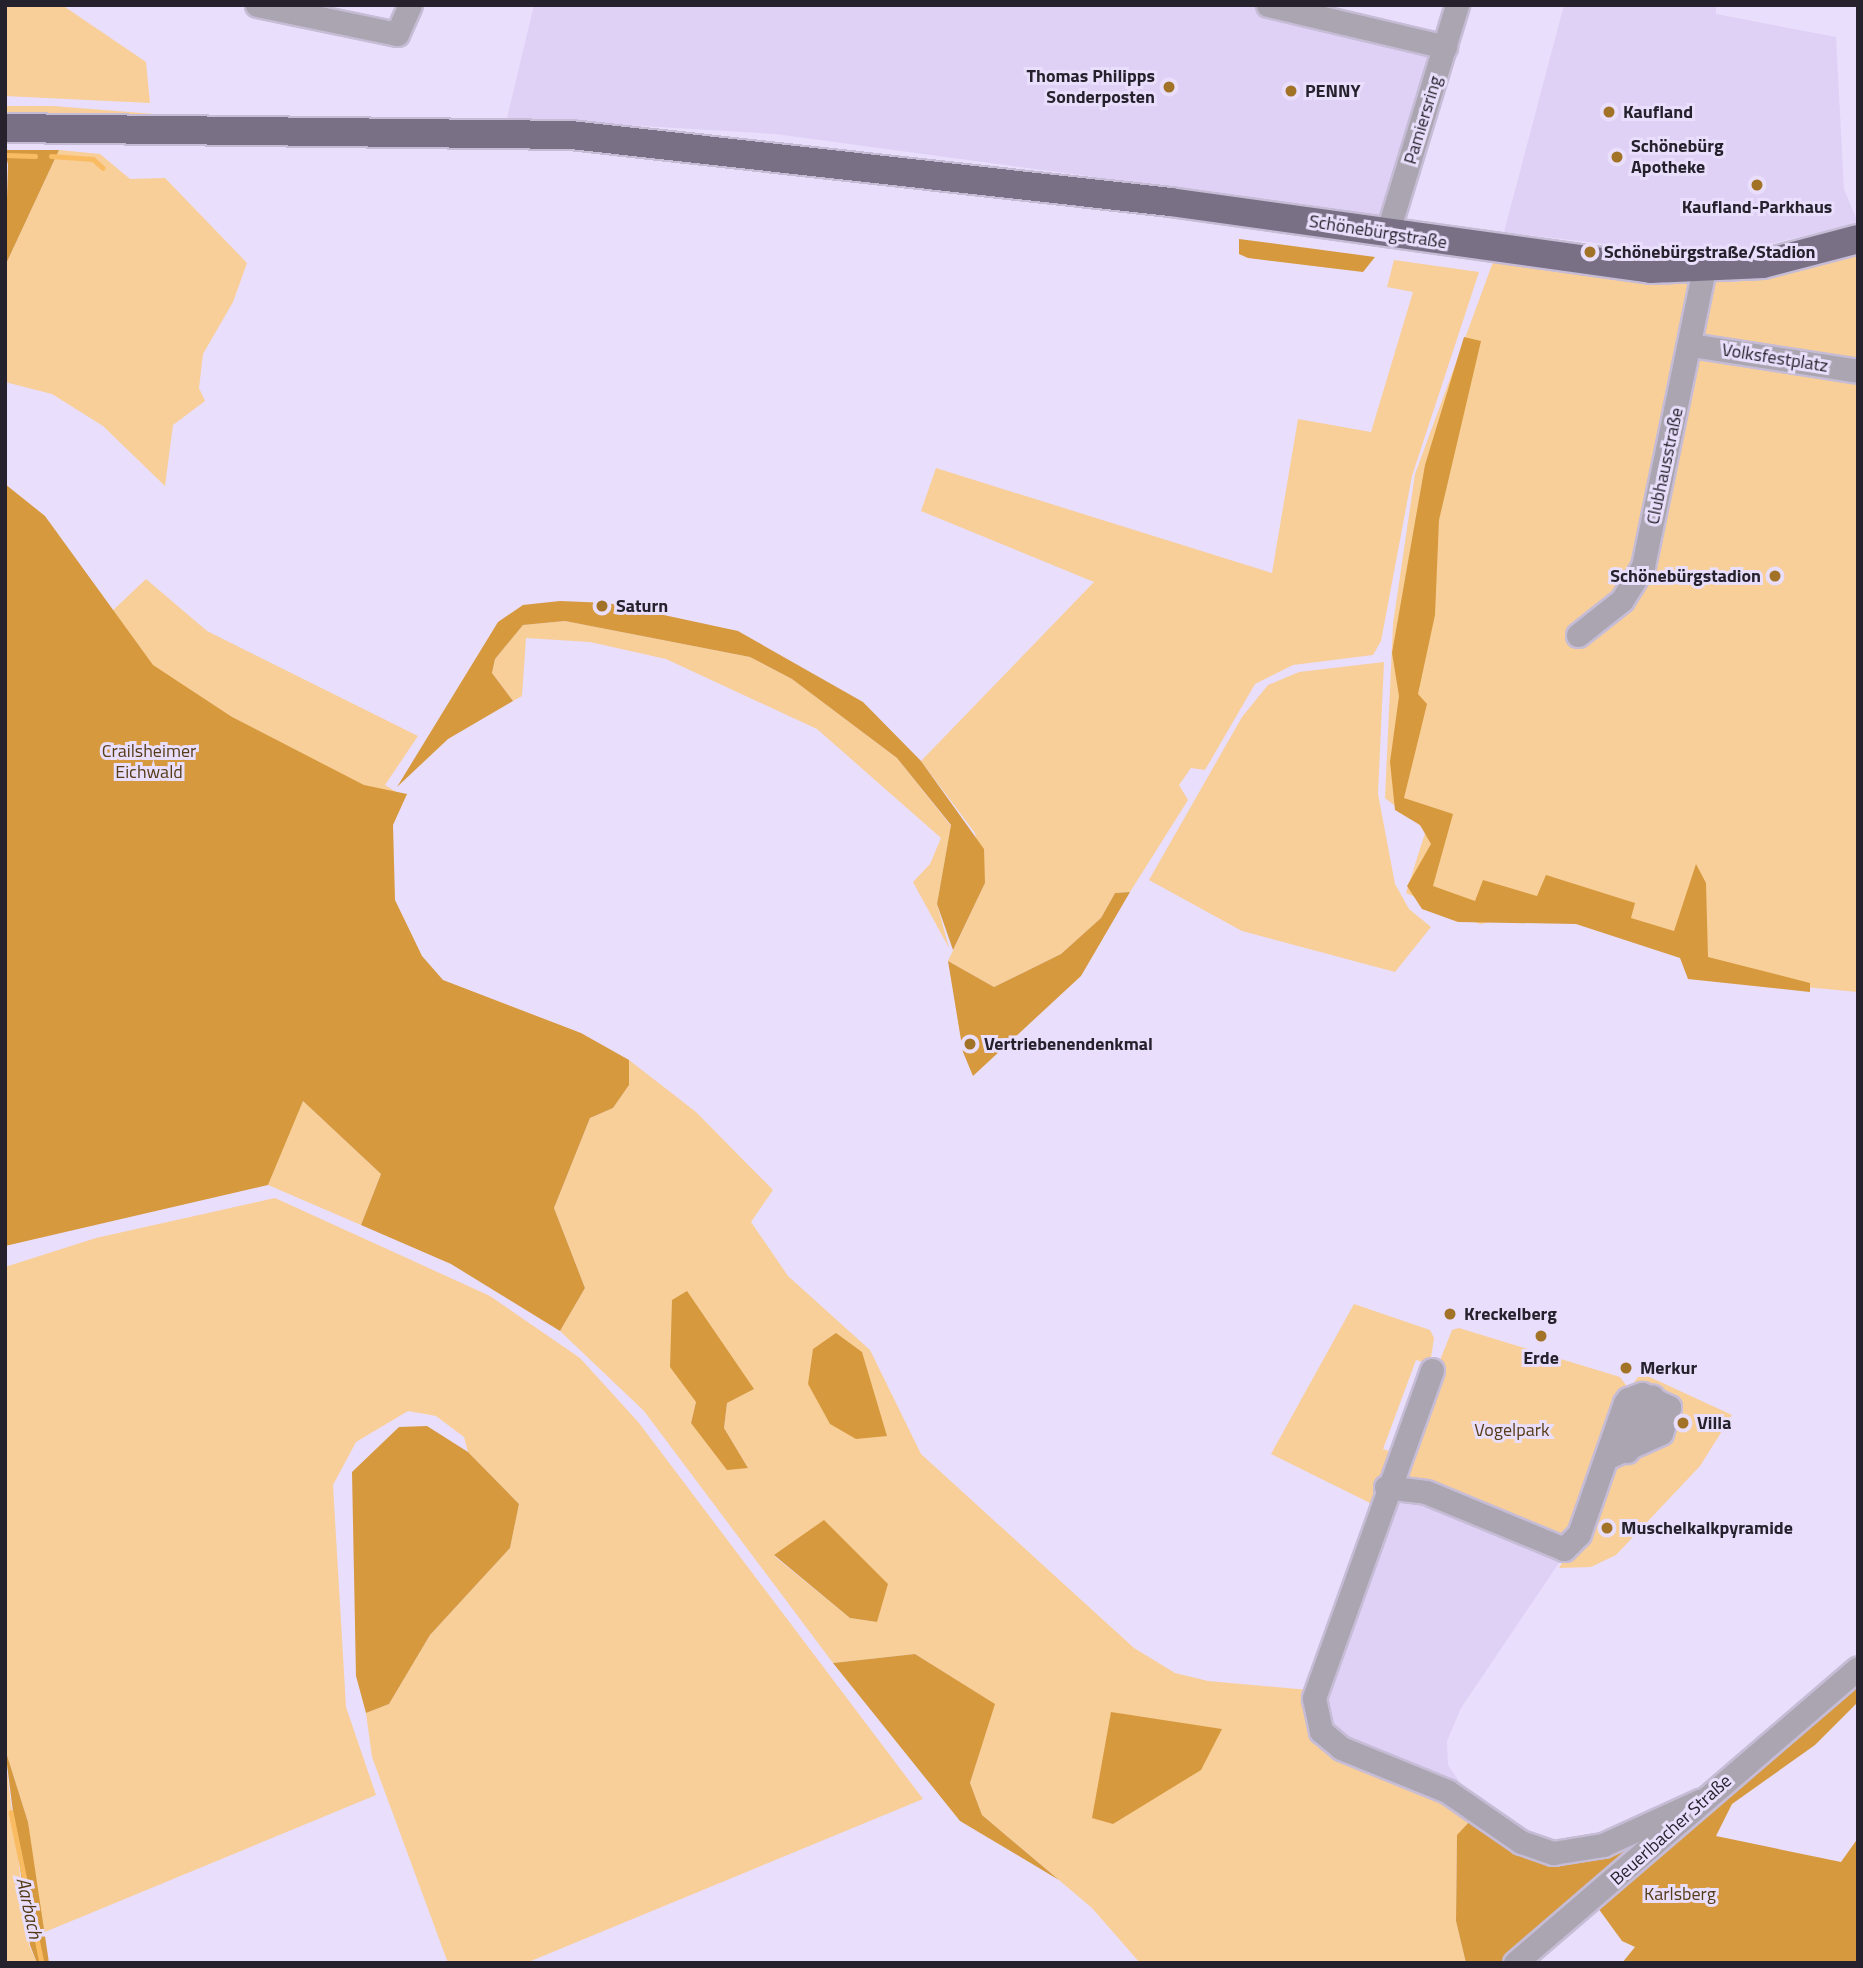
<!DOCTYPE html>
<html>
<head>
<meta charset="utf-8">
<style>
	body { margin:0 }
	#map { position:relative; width:1863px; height:1968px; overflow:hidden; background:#e9defb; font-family:"Titillium Web",sans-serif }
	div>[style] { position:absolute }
	.built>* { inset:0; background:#dfd1f5 }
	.green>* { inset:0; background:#f8cf99 }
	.forest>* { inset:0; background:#d6993e }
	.stream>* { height:4.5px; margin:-2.25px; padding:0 2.25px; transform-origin:2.25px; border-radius:2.25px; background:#fabc63 }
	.roads { filter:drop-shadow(2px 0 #c6bcd6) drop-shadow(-2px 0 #c6bcd6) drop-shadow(0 2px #c6bcd6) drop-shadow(0 -2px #c6bcd6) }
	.minor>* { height:23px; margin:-11.5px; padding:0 11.5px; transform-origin:11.5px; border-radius:11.5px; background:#aaa5b1 }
	.major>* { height:28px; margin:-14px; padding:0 14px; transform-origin:14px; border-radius:14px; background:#797086 }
	.dots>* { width:19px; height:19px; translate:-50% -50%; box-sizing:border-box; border:4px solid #e9defb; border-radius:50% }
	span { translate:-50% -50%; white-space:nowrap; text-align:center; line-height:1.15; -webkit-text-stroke:6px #e9defb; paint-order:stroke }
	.poi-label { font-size:18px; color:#26222d; font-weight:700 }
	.right { translate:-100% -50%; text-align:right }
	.left { translate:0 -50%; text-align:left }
	.street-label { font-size:18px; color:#26222d }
	.park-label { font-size:18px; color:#563c17 }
	.water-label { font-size:19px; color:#533a15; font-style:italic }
	.frame { position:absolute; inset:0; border:7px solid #26222d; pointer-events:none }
</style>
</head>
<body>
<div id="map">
	<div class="built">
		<i style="clip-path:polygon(534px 5px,1285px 5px,1434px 51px,1384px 216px,775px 134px,507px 118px)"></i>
		<i style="clip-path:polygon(1564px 5px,1716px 5px,1716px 14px,1836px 37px,1844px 189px,1858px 223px,1745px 250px,1672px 252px,1504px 232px)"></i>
		<i style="clip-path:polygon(1390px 1488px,1565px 1554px,1461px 1708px,1447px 1741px,1448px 1765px,1475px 1804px,1328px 1735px,1320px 1692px)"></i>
	</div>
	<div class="green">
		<i style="clip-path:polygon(5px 5px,62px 5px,146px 62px,150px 103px,5px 96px)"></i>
		<i style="clip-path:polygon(5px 106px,53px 106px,154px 114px,152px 119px,5px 117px)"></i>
		<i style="clip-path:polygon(59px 150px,100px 154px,130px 179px,165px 178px,247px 263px,233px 302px,203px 354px,199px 388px,205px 401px,173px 425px,165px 486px,103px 426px,52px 394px,5px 382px,5px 266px)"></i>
		<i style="clip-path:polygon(1858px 253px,1858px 992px,1719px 979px,1691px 956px,1557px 909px,1480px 924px,1406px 893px,1426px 830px,1385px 798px,1393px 624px,1415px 474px,1493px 262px,1736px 282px)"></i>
		<i style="clip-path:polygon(1394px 260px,1479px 272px,1412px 476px,1381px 641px,1373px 655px,1293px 665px,1255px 684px,1205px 770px,1191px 768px,1179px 785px,1188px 800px,1130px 892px,1115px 893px,1101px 918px,1061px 954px,994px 987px,948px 961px,985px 883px,975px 833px,921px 761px,1094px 582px,921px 511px,936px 468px,1272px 573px,1298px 419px,1371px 432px,1413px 292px,1387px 287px)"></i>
		<i style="clip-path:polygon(5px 485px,108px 615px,146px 579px,207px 631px,418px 736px,385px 785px,403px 796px,5px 995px)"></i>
		<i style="clip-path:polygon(565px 621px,750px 657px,792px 679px,897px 758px,951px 826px,937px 904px,949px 948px,913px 882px,930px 864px,941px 838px,817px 729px,666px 659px,590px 642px,526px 638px,522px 696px,513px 701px,492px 673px,495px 659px,523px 625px)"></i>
		<i style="clip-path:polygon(1384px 662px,1378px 794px,1395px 884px,1409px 909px,1431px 927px,1395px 972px,1242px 931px,1149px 880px,1242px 717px,1268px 685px,1299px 672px)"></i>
		<i style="clip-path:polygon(evenodd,629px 1060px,696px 1112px,773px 1190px,751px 1222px,788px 1276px,870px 1350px,921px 1454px,1134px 1648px,1175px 1673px,1208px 1681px,1309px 1690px,1305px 1714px,1317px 1743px,1348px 1765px,1448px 1804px,1471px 1820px,1457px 1836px,1456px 1921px,1466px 1963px,1140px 1963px,1092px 1908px,982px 1815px,970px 1783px,994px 1704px,915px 1654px,833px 1663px,644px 1411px,560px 1331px,585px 1288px,554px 1208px,590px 1118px,613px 1108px,629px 1085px,629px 1060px,753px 1389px,727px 1403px,724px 1428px,748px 1468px,691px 1423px,696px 1402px,753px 1389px,629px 1060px,824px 1521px,877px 1622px,850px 1618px,774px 1556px,824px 1521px)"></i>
		<i style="clip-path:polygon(302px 1100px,381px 1174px,361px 1225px,268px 1185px)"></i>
		<i style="clip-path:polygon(275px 1198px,490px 1296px,580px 1358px,639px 1423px,923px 1799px,526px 1963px,448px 1963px,372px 1757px,366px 1713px,389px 1704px,430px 1635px,510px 1548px,519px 1504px,468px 1452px,464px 1437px,436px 1416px,408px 1411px,356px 1442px,333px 1485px,346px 1707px,376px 1795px,40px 1934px,28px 1822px,5px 1749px,5px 1267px,96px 1238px)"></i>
		<i style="clip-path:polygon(1354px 1304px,1430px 1330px,1434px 1338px,1430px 1364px,1416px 1360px,1383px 1449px,1394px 1453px,1374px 1505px,1271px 1454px)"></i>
		<i style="clip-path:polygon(1459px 1328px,1620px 1377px,1629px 1389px,1641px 1373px,1732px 1415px,1700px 1466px,1616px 1555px,1591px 1567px,1559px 1568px,1567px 1555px,1564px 1543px,1391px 1484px,1452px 1330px)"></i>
		<i style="clip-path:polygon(5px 1756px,29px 1945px,37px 1963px,5px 1963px)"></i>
	</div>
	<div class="forest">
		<i style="clip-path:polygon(5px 150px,59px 150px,5px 266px,8px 165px)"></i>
		<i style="clip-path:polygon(1239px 239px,1375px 257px,1363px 272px,1248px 258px,1239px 254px)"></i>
		<i style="clip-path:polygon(1464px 337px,1481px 341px,1439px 520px,1435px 615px,1418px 694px,1427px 704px,1404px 798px,1453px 814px,1433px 886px,1475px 901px,1483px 880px,1537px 896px,1546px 875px,1635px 903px,1631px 918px,1674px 931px,1696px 864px,1706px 883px,1708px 957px,1810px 983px,1810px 992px,1688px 979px,1680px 958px,1576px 924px,1458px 922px,1422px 909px,1407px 886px,1431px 844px,1420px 825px,1395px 810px,1390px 762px,1399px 696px,1392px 653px,1425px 465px)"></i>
		<i style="clip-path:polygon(5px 484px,45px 516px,153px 665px,232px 717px,364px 785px,407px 794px,393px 825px,395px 900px,422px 956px,443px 980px,581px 1033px,629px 1060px,629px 1085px,613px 1108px,590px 1118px,554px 1208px,585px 1288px,560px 1331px,451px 1264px,361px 1225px,381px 1174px,303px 1101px,268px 1185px,5px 1246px)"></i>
		<i style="clip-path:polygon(560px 601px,608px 603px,738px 631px,863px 702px,921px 761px,984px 849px,985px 883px,953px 950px,937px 904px,951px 825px,897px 758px,792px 679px,750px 657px,565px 621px,523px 625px,495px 659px,492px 673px,513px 701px,448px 739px,397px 787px,498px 622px,523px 605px)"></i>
		<i style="clip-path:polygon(1130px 892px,1081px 976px,973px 1076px,963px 1052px,948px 961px,994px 987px,1061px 954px,1101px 918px,1115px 893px)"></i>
		<i style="clip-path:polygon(687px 1291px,754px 1389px,727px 1403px,724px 1428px,748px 1468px,727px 1470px,691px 1423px,696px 1402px,670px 1367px,672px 1300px)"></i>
		<i style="clip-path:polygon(836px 1333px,862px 1352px,887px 1436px,856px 1439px,830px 1424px,808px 1384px,813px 1349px)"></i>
		<i style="clip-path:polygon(427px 1426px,468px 1452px,519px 1504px,510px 1548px,430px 1635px,389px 1704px,366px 1713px,356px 1676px,352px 1472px,399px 1427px)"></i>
		<i style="clip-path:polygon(824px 1520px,888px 1584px,877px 1622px,850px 1618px,774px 1555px)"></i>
		<i style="clip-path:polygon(915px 1654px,995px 1704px,970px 1783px,982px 1815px,1059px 1880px,960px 1821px,833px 1663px)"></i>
		<i style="clip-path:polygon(1858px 1668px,1858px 1702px,1815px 1745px,1732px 1804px,1716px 1836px,1841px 1862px,1858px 1838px,1858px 1963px,1622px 1963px,1635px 1947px,1622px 1941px,1598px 1908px,1532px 1963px,1466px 1963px,1456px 1921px,1457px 1835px,1471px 1820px,1520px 1850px,1659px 1824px)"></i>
		<i style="clip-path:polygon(1111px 1712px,1222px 1729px,1201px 1770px,1113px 1824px,1092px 1818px)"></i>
		<i style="clip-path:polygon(5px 1749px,28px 1822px,49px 1963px,37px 1963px,30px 1945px)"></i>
	</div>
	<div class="stream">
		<i style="left:5px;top:155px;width:30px;rotate:2deg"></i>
		<i style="left:51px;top:156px;width:42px;rotate:4.1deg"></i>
		<i style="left:93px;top:159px;width:13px;rotate:42deg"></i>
		<i style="left:11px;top:1812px;width:154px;rotate:78.4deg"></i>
	</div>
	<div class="roads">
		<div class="minor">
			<i style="left:257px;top:5px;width:143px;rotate:11.7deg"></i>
			<i style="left:397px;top:34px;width:32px;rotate:-66deg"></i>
			<i style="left:1268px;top:5px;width:182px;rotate:13.3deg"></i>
			<i style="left:1387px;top:234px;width:239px;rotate:-73deg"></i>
			<i style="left:1691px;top:345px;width:169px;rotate:8.8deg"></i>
			<i style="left:1578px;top:635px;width:56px;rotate:-38.5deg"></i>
			<i style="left:1622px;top:600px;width:40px;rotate:-58deg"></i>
			<i style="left:1643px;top:566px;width:302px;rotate:-78.4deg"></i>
			<i style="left:1432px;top:1370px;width:349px;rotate:109.8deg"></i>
			<i style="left:1314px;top:1698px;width:34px;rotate:78deg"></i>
			<i style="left:1321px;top:1731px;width:26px;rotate:40deg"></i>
			<i style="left:1341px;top:1748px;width:114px;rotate:22.1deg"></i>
			<i style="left:1447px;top:1791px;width:90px;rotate:34.6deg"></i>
			<i style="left:1521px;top:1842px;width:34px;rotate:19deg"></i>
			<i style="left:1553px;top:1853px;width:51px;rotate:-9.1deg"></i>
			<i style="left:1603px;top:1845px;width:106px;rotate:-24.6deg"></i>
			<i style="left:1627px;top:1451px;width:60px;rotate:-65.2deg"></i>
			<i style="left:1386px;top:1487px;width:40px;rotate:7.1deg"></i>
			<i style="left:1426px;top:1492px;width:149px;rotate:22.4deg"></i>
			<i style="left:1564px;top:1549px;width:21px;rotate:-45deg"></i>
			<i style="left:1579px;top:1534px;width:139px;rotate:-70.7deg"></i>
			<i style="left:1625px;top:1403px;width:5px;rotate:-53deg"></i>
			<i style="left:1628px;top:1399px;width:15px;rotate:-20deg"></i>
			<i style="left:1642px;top:1394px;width:30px;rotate:26deg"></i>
			<i style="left:1669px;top:1407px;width:27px;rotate:107deg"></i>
			<i style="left:1661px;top:1433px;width:60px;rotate:155.6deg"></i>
			<i style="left:1515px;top:1963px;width:452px;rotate:-40.7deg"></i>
		</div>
		<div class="major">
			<i style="left:5px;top:128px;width:566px;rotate:0.71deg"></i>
			<i style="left:571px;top:135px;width:603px;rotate:6.38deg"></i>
			<i style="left:1170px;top:202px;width:486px;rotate:7.9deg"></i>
			<i style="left:1651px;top:269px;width:112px;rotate:-2.6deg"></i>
			<i style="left:1763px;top:264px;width:98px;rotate:-14.7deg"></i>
		</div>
	</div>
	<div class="dots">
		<i style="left:1169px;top:87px;background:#a27226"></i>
		<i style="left:1291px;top:91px;background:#a27226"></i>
		<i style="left:1609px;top:112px;background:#a27226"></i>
		<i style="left:1617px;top:157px;background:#a27226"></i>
		<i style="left:1757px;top:185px;background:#a27226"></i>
		<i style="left:1590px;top:252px;background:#a27226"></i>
		<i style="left:1775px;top:576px;background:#a27226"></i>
		<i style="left:602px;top:606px;background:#a27226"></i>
		<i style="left:970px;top:1044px;background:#a27226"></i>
		<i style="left:1450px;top:1314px;background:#a27226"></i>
		<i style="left:1541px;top:1336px;background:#a27226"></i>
		<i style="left:1626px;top:1368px;background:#a27226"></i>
		<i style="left:1683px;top:1423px;background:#a27226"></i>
		<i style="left:1607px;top:1528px;background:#a27226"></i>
	</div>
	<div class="poi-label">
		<span class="right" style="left:1155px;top:87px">Thomas Philipps<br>Sonderposten</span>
		<span class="left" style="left:1305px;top:91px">PENNY</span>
		<span class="left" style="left:1623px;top:112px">Kaufland</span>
		<span class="left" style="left:1631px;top:157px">Schönebürg<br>Apotheke</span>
		<span style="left:1757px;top:207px">Kaufland-Parkhaus</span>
		<span class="left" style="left:1604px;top:252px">Schönebürgstraße/Stadion</span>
		<span class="right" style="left:1761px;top:576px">Schönebürgstadion</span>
		<span class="left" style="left:616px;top:606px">Saturn</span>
		<span class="left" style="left:984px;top:1044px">Vertriebenendenkmal</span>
		<span class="left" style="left:1464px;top:1314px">Kreckelberg</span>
		<span style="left:1541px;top:1358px">Erde</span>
		<span class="left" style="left:1640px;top:1368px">Merkur</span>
		<span class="left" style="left:1697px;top:1423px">Villa</span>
		<span class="left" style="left:1621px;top:1528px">Muschelkalkpyramide</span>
	</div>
	<div class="street-label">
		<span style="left:1423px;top:120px;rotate:-73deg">Pamiersring</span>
		<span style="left:1378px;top:232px;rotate:9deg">Schönebürgstraße</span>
		<span style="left:1775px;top:358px;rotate:9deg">Volksfestplatz</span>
		<span style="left:1665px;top:466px;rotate:-78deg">Clubhausstraße</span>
		<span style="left:1671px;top:1830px;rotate:-42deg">Beuerlbacher Straße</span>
	</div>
	<div class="park-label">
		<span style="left:149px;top:762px">Crailsheimer<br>Eichwald</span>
		<span style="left:1512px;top:1430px">Vogelpark</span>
		<span style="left:1680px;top:1894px">Karlsberg</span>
	</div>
	<div class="water-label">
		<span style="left:30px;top:1908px;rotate:78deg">Aarbach</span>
	</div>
	<div class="frame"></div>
</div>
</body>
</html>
